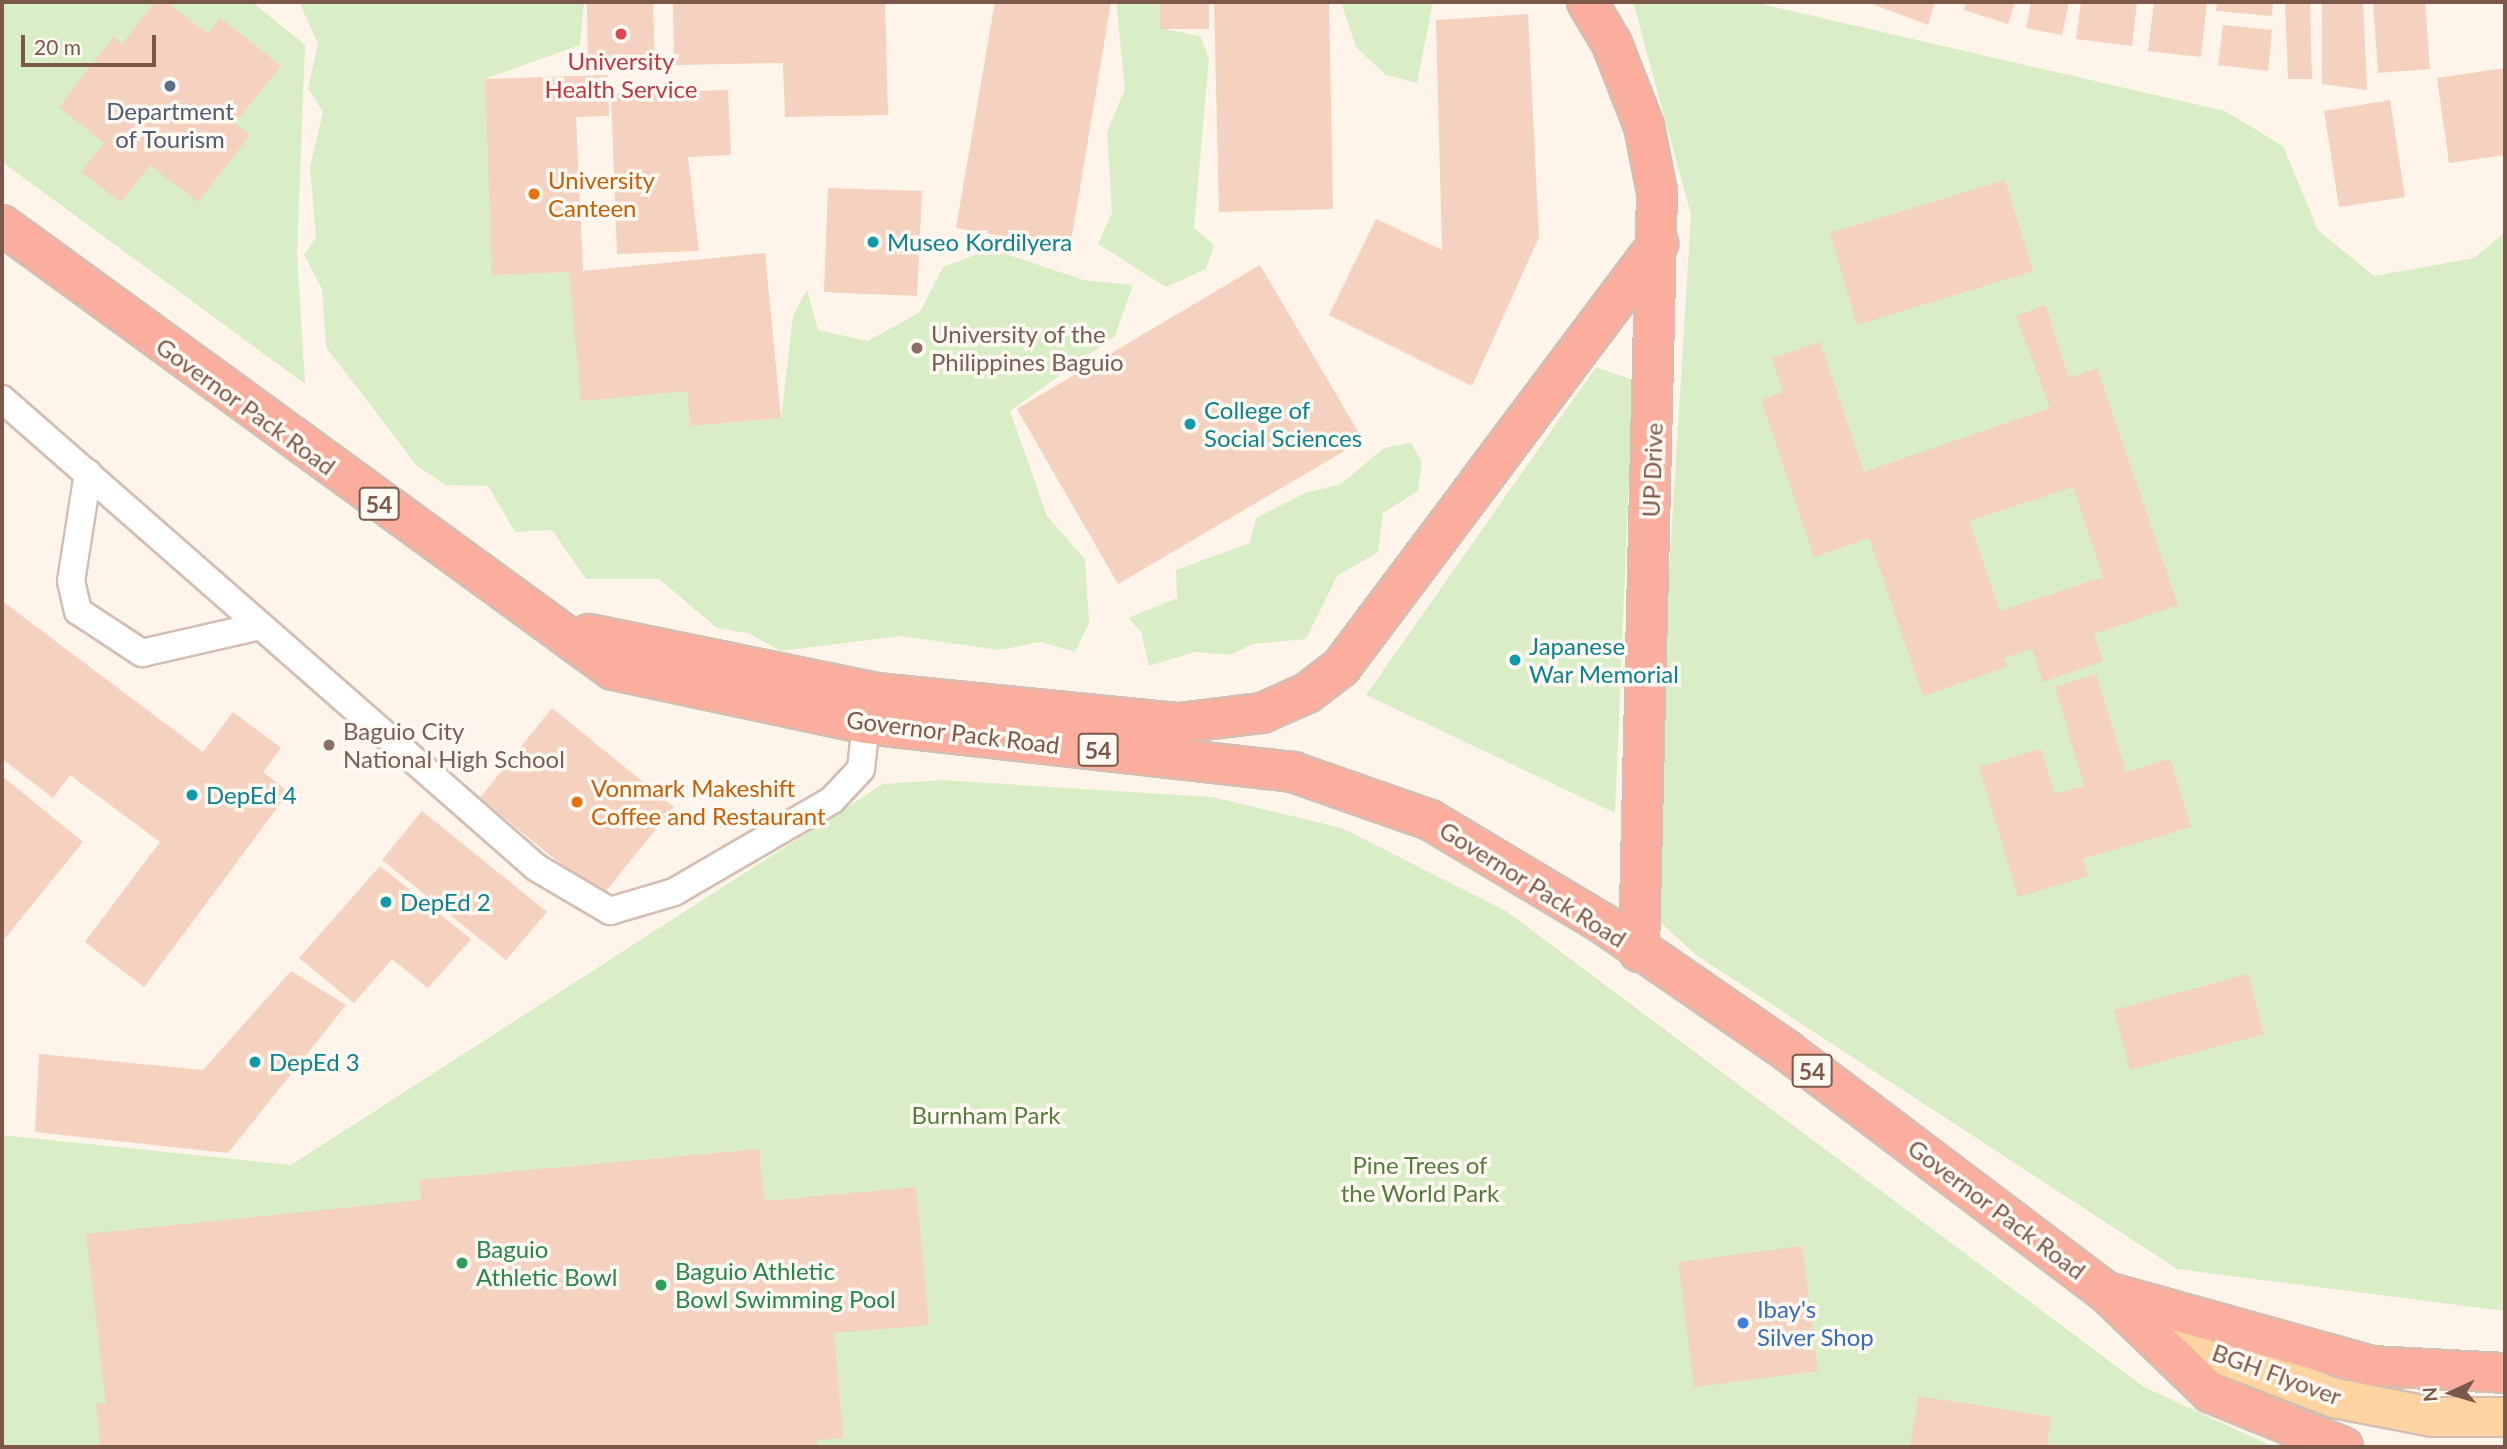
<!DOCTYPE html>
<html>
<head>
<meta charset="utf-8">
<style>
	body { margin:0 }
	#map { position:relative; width:2507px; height:1449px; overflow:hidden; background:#fef4ea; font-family:Lato,sans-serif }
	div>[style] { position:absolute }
	.green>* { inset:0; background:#d9eec6 }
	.building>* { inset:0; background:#f5d1bf }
	.roads { filter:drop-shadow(2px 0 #d4bdb1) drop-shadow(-2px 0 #d4bdb1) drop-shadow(0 2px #d4bdb1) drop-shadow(0 -2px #d4bdb1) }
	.lane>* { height:26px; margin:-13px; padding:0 13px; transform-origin:13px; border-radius:13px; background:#fff }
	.primary>* { height:38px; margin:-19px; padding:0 19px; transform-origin:19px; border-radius:19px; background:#ffd4a0 }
	.highway>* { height:38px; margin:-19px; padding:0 19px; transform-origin:19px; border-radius:19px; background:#fbae9d }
	.dots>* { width:19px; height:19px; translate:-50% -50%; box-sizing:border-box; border:4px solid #fff9f2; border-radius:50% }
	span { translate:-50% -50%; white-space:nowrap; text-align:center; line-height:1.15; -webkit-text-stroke:7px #fff9f2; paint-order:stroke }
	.shield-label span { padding:2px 5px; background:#fff9f2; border:2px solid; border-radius:5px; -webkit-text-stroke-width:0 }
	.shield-label { font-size:23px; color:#7c584a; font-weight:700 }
	.health-label { font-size:24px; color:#be3a42 }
	.service-label { font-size:24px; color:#4e5e75 }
	.food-label { font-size:24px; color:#c56008 }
	.left { translate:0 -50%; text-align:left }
	.culture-label { font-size:24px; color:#0d838f }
	.education-label { font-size:24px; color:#785e54 }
	.street-label { font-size:24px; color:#7c584a }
	.park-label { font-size:24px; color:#557c3e }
	.leisure-label { font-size:24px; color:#27864d }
	.shop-label { font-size:24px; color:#366cbe }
	.frame { position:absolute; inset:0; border:4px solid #7c584a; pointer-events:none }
	.north { position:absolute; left:2416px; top:1358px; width:70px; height:70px; -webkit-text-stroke:5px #fff9f2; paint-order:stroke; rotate:266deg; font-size:19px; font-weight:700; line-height:28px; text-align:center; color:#7c584a }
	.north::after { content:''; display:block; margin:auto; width:24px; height:32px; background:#7c584a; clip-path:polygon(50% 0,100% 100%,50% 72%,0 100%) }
	.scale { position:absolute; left:21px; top:35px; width:135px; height:32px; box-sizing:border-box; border:4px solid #7c584a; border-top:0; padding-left:9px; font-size:21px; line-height:24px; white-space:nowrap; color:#7c584a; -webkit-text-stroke:5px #fff9f2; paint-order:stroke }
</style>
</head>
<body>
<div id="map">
	<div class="green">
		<i style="clip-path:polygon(2px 2px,252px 2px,305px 45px,297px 254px,305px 384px,2px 162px)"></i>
		<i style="clip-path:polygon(299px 2px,584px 2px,580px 45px,485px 79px,493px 275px,569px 272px,687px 391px,690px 426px,781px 418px,793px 316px,807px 289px,818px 330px,868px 341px,920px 312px,943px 267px,991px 249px,1084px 280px,1133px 285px,1115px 336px,1010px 411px,1047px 516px,1085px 559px,1089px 623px,1075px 652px,1041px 642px,999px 650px,901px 636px,781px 651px,748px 633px,717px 628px,659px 579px,586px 579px,552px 530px,515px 532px,488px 486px,446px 485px,417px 466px,326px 347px,322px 289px,304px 255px,316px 237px,310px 167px,323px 112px,308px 88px,318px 44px)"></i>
		<i style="clip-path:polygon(1116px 2px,1160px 2px,1160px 28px,1200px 36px,1209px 58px,1194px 228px,1214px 245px,1206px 269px,1166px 287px,1098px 244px,1112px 213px,1107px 132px,1125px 89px)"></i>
		<i style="clip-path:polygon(1341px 2px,1433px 2px,1417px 83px,1386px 75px,1356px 47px)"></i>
		<i style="clip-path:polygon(1633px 2px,1753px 2px,2225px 111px,2283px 146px,2318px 230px,2374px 276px,2474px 258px,2505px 232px,2505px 1311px,2177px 1269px,1696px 955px,1648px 911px,1691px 215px)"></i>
		<i style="clip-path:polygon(1596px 367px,1633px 380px,1615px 813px,1366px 695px)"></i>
		<i style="clip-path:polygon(1411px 443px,1422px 462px,1418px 491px,1383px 513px,1378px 552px,1337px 576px,1306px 639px,1253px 644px,1230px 655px,1195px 652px,1149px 666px,1141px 632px,1128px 618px,1177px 598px,1176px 570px,1250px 543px,1256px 518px,1305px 493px,1341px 484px,1384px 448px)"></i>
		<i style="clip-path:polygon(941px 780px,1212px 797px,1342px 828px,1506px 911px,2144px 1387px,2274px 1447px,2px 1447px,2px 1135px,291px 1165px,883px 784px)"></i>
	</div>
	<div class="building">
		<i style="clip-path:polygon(155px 2px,166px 2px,208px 34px,220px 18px,281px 66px,235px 123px,250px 135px,198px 202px,150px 165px,121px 202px,81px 172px,104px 143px,59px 107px,114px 36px,122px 44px)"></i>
		<i style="clip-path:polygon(587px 2px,653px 2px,655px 67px,588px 68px)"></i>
		<i style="clip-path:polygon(673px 2px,885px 2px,888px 115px,785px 117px,783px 63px,674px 65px)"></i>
		<i style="clip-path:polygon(995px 2px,1111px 2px,1070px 248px,956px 228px)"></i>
		<i style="clip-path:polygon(1160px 2px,1209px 2px,1209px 29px,1160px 29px)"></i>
		<i style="clip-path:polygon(1214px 2px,1329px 2px,1333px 209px,1219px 212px)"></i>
		<i style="clip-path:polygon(1867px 2px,1935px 2px,1928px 25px)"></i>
		<i style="clip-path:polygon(1966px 2px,2015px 2px,2008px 24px,1964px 10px)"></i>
		<i style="clip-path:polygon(2031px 2px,2069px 2px,2062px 35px,2026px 28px)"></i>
		<i style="clip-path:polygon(2081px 2px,2137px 2px,2132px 46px,2076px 39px)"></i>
		<i style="clip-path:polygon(2154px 2px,2207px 2px,2201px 57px,2148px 51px)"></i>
		<i style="clip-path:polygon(2217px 2px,2273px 2px,2272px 16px,2216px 11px)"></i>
		<i style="clip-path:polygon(2285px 2px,2310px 2px,2312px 79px,2288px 79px)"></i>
		<i style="clip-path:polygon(2322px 2px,2363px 2px,2367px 90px,2322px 84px)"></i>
		<i style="clip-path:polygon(2373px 2px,2425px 2px,2430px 69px,2378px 73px)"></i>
		<i style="clip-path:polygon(1528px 14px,1539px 237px,1472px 386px,1329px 315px,1376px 219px,1442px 250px,1436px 20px)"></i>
		<i style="clip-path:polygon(2223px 25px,2272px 30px,2268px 71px,2218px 65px)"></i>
		<i style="clip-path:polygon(2505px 68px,2505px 155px,2449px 163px,2437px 78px)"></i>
		<i style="clip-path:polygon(608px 75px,609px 116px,576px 117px,583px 271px,765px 253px,781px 418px,690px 426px,687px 391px,581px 401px,569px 272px,492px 275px,485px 79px)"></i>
		<i style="clip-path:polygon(728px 90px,731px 155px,688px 157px,699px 251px,617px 254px,611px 94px)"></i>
		<i style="clip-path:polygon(2390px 100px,2405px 197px,2339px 207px,2324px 111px)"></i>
		<i style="clip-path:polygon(2005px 180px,2033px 271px,1857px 325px,1830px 233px)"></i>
		<i style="clip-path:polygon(828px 188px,922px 191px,917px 296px,824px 292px)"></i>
		<i style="clip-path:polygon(1260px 265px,1363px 440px,1118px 584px,1017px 409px)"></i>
		<i style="clip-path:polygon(evenodd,2045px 305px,2069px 378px,2097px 368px,2178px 605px,2094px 634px,2103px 661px,2043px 682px,2032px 649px,2004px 658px,2007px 667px,1923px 696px,1869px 538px,1814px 557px,1761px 400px,1783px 392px,1772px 358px,1820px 342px,1864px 472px,2050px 408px,2016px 316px,2045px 305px,2073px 487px,2103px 577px,2000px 611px,1969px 521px,2073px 487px)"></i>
		<i style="clip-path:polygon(2px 601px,203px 752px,233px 712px,281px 748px,263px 772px,289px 792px,144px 987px,85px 942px,160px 842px,70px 775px,53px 798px,2px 759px)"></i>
		<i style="clip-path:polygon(2096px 674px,2126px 772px,2170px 759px,2191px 827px,2083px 859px,2088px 876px,2018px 897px,1979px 767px,2041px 749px,2055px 794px,2084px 786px,2055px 687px)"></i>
		<i style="clip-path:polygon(552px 708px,674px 807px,601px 897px,480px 798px)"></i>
		<i style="clip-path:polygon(2px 776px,83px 842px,2px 942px)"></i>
		<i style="clip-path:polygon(422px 811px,547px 912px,506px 960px,382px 860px)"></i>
		<i style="clip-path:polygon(380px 866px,471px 939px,428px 988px,392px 959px,354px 1003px,299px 958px)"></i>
		<i style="clip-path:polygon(291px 971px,346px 1005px,228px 1153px,35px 1132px,39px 1054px,203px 1070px)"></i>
		<i style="clip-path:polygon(2248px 974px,2264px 1034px,2130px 1070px,2114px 1010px)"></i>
		<i style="clip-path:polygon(759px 1149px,764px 1201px,916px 1187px,929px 1325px,834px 1333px,843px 1438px,817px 1440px,817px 1447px,100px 1447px,96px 1403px,106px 1404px,86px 1234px,421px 1200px,419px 1180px)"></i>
		<i style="clip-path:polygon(1802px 1246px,1818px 1371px,1694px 1387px,1678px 1262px)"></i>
		<i style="clip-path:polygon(1918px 1396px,2051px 1417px,2047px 1447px,1910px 1447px)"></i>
	</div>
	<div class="roads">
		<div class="lane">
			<i style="left:2px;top:399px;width:711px;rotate:41.24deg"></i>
			<i style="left:537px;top:868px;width:85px;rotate:30.5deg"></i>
			<i style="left:610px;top:911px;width:67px;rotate:-16.5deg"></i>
			<i style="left:674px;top:892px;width:183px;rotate:-30.2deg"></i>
			<i style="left:832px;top:800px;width:42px;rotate:-46.9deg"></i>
			<i style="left:861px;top:769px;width:45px;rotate:-83.7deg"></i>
			<i style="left:88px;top:473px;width:109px;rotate:98.9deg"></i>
			<i style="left:71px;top:581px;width:31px;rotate:77deg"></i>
			<i style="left:78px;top:611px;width:77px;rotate:33.3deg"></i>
			<i style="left:142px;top:653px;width:121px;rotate:-12.9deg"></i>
		</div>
		<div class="primary">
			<i style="left:2131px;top:1306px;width:82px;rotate:30deg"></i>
			<i style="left:2202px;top:1347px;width:142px;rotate:21deg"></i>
			<i style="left:2335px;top:1398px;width:100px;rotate:11deg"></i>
			<i style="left:2433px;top:1417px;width:72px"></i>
		</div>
		<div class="highway">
			<i style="left:1587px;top:2px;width:49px;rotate:59.2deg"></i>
			<i style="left:1612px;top:44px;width:88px;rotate:68.7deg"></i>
			<i style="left:1644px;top:126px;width:67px;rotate:78.9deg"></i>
			<i style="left:1657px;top:192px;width:760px;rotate:91.36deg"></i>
			<i style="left:2px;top:225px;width:756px;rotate:36.07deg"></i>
			<i style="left:613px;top:670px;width:259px;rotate:12deg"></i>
			<i style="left:866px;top:724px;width:430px;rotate:6.4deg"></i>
			<i style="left:1293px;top:772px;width:145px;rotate:19.3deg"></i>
			<i style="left:1430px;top:820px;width:200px;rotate:30.9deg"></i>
			<i style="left:1602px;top:923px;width:224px;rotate:34.6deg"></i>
			<i style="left:1786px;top:1050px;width:400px;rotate:37.1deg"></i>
			<i style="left:2105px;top:1291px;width:147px;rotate:43.9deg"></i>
			<i style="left:2211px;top:1393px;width:143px;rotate:22.2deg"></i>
			<i style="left:589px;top:634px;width:293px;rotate:11.6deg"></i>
			<i style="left:876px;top:693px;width:304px;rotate:5.7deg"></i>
			<i style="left:1179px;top:723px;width:84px;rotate:-6.9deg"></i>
			<i style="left:1262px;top:713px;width:49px;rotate:-24deg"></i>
			<i style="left:1307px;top:693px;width:43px;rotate:-37.4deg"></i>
			<i style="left:1341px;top:667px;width:529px;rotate:-53.15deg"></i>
			<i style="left:2107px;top:1292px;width:275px;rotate:15.6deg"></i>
			<i style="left:2372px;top:1366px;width:133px;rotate:3deg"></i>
		</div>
	</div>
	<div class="dots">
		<i style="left:621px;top:34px;background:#e0444e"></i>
		<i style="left:170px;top:86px;background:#5c6f8a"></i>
		<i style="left:534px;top:194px;background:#e8710a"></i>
		<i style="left:873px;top:242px;background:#0f9aa8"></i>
		<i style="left:917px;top:348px;background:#8d6e63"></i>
		<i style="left:1190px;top:424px;background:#0f9aa8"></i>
		<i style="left:1515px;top:660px;background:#0f9aa8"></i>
		<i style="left:329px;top:745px;background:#8d6e63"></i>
		<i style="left:192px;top:795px;background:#0f9aa8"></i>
		<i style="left:577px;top:802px;background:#e8710a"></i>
		<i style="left:386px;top:902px;background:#0f9aa8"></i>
		<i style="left:255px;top:1062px;background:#0f9aa8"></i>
		<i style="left:462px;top:1263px;background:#2e9e5b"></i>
		<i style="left:661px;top:1285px;background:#2e9e5b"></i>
		<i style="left:1743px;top:1323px;background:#3f7fe0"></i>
	</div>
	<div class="shield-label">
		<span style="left:379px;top:504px">54</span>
		<span style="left:1098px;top:750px">54</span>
		<span style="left:1812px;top:1071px">54</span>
	</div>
	<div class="health-label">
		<span style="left:621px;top:75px">University<br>Health Service</span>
	</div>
	<div class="service-label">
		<span style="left:170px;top:125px">Department<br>of Tourism</span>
	</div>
	<div class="food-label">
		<span class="left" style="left:548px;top:194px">University<br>Canteen</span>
		<span class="left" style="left:591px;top:802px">Vonmark Makeshift<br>Coffee and Restaurant</span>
	</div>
	<div class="culture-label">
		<span class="left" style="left:887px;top:242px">Museo Kordilyera</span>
		<span class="left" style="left:1204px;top:424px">College of<br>Social Sciences</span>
		<span class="left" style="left:1529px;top:660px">Japanese<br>War Memorial</span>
		<span class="left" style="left:206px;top:795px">DepEd 4</span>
		<span class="left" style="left:400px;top:902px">DepEd 2</span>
		<span class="left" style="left:269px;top:1062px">DepEd 3</span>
	</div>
	<div class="education-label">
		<span class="left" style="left:931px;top:348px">University of the<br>Philippines Baguio</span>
		<span class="left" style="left:343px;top:745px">Baguio City<br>National High School</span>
	</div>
	<div class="street-label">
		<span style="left:246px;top:406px;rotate:36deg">Governor Pack Road</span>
		<span style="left:1652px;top:470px;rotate:-88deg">UP Drive</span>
		<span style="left:953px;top:732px;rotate:7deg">Governor Pack Road</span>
		<span style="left:1533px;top:884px;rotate:32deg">Governor Pack Road</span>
		<span style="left:1997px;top:1209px;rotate:37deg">Governor Pack Road</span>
		<span style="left:2277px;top:1374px;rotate:20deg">BGH Flyover</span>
	</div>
	<div class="park-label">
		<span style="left:986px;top:1115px">Burnham Park</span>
		<span style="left:1420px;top:1179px">Pine Trees of<br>the World Park</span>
	</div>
	<div class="leisure-label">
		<span class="left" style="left:476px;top:1263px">Baguio<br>Athletic Bowl</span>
		<span class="left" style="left:675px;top:1285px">Baguio Athletic<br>Bowl Swimming Pool</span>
	</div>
	<div class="shop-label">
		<span class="left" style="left:1757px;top:1323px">Ibay's<br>Silver Shop</span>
	</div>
	<div class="frame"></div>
	<div class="north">N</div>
	<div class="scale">20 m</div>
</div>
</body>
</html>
